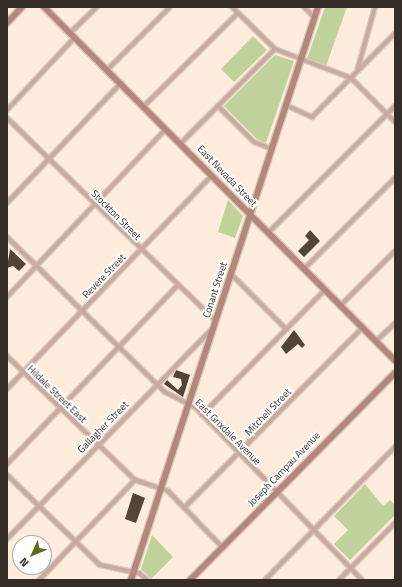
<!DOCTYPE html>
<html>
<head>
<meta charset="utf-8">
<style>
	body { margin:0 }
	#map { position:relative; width:402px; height:587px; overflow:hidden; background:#feecdc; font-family:"Titillium Web",sans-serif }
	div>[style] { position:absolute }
	.green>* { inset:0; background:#c0d29c }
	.building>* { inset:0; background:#524537 }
	.roads { filter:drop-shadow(1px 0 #dacabc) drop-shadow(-1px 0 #dacabc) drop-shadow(0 1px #dacabc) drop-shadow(0 -1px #dacabc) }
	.street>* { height:4px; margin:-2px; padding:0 2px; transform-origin:2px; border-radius:2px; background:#c8aaa0 }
	.secondary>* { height:6px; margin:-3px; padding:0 3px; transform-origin:3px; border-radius:3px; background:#b3877a }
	span { translate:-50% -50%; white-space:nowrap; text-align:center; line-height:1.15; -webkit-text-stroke:4px #fff; paint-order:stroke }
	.street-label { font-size:10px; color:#352e28 }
	.frame { position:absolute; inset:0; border:8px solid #352e28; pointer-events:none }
	.north { position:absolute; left:12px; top:535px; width:40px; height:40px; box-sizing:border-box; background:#fff; border:1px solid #aeaba9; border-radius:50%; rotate:226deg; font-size:11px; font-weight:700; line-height:16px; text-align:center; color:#352e28 }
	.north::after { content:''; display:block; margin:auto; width:14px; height:18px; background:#5d6b14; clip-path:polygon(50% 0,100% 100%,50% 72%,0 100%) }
</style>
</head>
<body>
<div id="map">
	<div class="green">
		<i style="clip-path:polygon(325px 7px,347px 7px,326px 66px,307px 59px)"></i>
		<i style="clip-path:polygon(253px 36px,267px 50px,234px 82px,221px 69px)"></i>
		<i style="clip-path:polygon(275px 55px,294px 61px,266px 143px,257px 139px,224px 106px)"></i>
		<i style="clip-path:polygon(228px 200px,243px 216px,235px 238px,218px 232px)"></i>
		<i style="clip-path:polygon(365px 484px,383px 506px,390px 500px,395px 505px,395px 515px,350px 560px,334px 544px,348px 530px,334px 516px)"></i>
		<i style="clip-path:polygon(152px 535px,173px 557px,151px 579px,141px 569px)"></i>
	</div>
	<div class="building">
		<i style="clip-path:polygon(310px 230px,320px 241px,304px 257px,298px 251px,309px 240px,305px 236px)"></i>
		<i style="clip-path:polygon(10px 249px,26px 264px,19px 271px,13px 266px,7px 268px)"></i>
		<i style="clip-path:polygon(294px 330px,305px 345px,302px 348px,298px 344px,286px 354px,281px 347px)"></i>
		<i style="clip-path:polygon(176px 370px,190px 375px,183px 397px,164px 384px,167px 380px,178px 390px,182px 385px,181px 379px,173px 377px)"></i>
		<i style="clip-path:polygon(133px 493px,145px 498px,136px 523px,125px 519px)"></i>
	</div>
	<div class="roads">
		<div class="street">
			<i style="left:232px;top:7px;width:60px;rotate:44.3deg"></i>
			<i style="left:275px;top:49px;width:81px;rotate:20.9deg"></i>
			<i style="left:351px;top:78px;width:62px;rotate:45deg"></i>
			<i style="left:304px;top:7px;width:16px;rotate:45deg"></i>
			<i style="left:70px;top:33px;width:37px;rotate:-44deg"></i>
			<i style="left:107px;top:70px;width:89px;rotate:-45deg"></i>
			<i style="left:357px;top:71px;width:66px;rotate:-74.3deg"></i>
			<i style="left:286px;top:105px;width:29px;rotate:25deg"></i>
			<i style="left:312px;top:117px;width:118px;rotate:-45.3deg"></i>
			<i style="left:144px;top:106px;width:132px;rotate:-44.7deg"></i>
			<i style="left:218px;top:106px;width:51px;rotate:45deg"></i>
			<i style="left:254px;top:142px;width:19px;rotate:21deg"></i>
			<i style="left:7px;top:110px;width:100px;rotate:-47deg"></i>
			<i style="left:7px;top:118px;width:291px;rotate:44.2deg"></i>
			<i style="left:181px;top:143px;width:133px;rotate:-45deg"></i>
			<i style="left:7px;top:203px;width:166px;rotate:-46.5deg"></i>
			<i style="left:268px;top:233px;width:180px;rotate:-45deg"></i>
			<i style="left:7px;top:237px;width:221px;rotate:44.5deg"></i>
			<i style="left:165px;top:392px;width:34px;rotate:27deg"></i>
			<i style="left:195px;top:407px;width:240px;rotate:46deg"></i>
			<i style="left:304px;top:269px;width:129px;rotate:-45deg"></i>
			<i style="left:231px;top:274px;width:78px;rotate:45deg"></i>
			<i style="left:7px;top:297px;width:231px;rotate:-46.6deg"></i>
			<i style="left:341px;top:305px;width:76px;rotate:-45deg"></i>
			<i style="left:376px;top:341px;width:26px;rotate:-43deg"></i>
			<i style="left:7px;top:356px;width:178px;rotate:44.1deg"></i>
			<i style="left:135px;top:480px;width:35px;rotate:18deg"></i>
			<i style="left:168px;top:491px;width:78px;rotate:46deg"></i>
			<i style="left:7px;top:389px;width:296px;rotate:-46.2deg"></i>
			<i style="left:202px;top:415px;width:175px;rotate:-45.5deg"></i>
			<i style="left:7px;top:464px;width:248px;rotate:-46.3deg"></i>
			<i style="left:7px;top:475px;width:129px;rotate:44.1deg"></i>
			<i style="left:100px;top:565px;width:40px;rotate:12deg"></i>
			<i style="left:139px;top:573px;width:11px;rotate:41deg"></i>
			<i style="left:184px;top:508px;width:255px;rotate:-45.3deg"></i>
			<i style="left:7px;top:539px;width:295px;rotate:-45.7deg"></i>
			<i style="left:39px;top:580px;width:139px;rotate:-46.2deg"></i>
			<i style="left:265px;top:580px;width:186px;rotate:-45.7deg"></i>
			<i style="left:339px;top:580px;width:80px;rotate:-45.5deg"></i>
		</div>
		<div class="secondary">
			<i style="left:44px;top:7px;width:498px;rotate:45.2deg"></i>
			<i style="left:7px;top:23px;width:22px;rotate:-47deg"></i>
			<i style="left:131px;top:580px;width:603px;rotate:-71.93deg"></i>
			<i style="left:190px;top:580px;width:291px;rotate:-45.3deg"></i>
		</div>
	</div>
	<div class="street-label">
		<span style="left:227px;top:176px;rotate:46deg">East Nevada Street</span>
		<span style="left:116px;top:215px;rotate:45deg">Stockton Street</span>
		<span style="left:104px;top:276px;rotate:-46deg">Revere Street</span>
		<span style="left:215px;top:290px;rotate:-72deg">Conant Street</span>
		<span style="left:57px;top:394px;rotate:44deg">Hildale Street East</span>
		<span style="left:268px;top:412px;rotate:-46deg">Mitchell Street</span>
		<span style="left:103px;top:427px;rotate:-46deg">Gallagher Street</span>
		<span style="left:228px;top:432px;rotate:45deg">East Grixdale Avenue</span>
		<span style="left:284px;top:469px;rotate:-46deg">Joseph Campau Avenue</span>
	</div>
	<div class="frame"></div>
	<div class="north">N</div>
</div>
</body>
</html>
